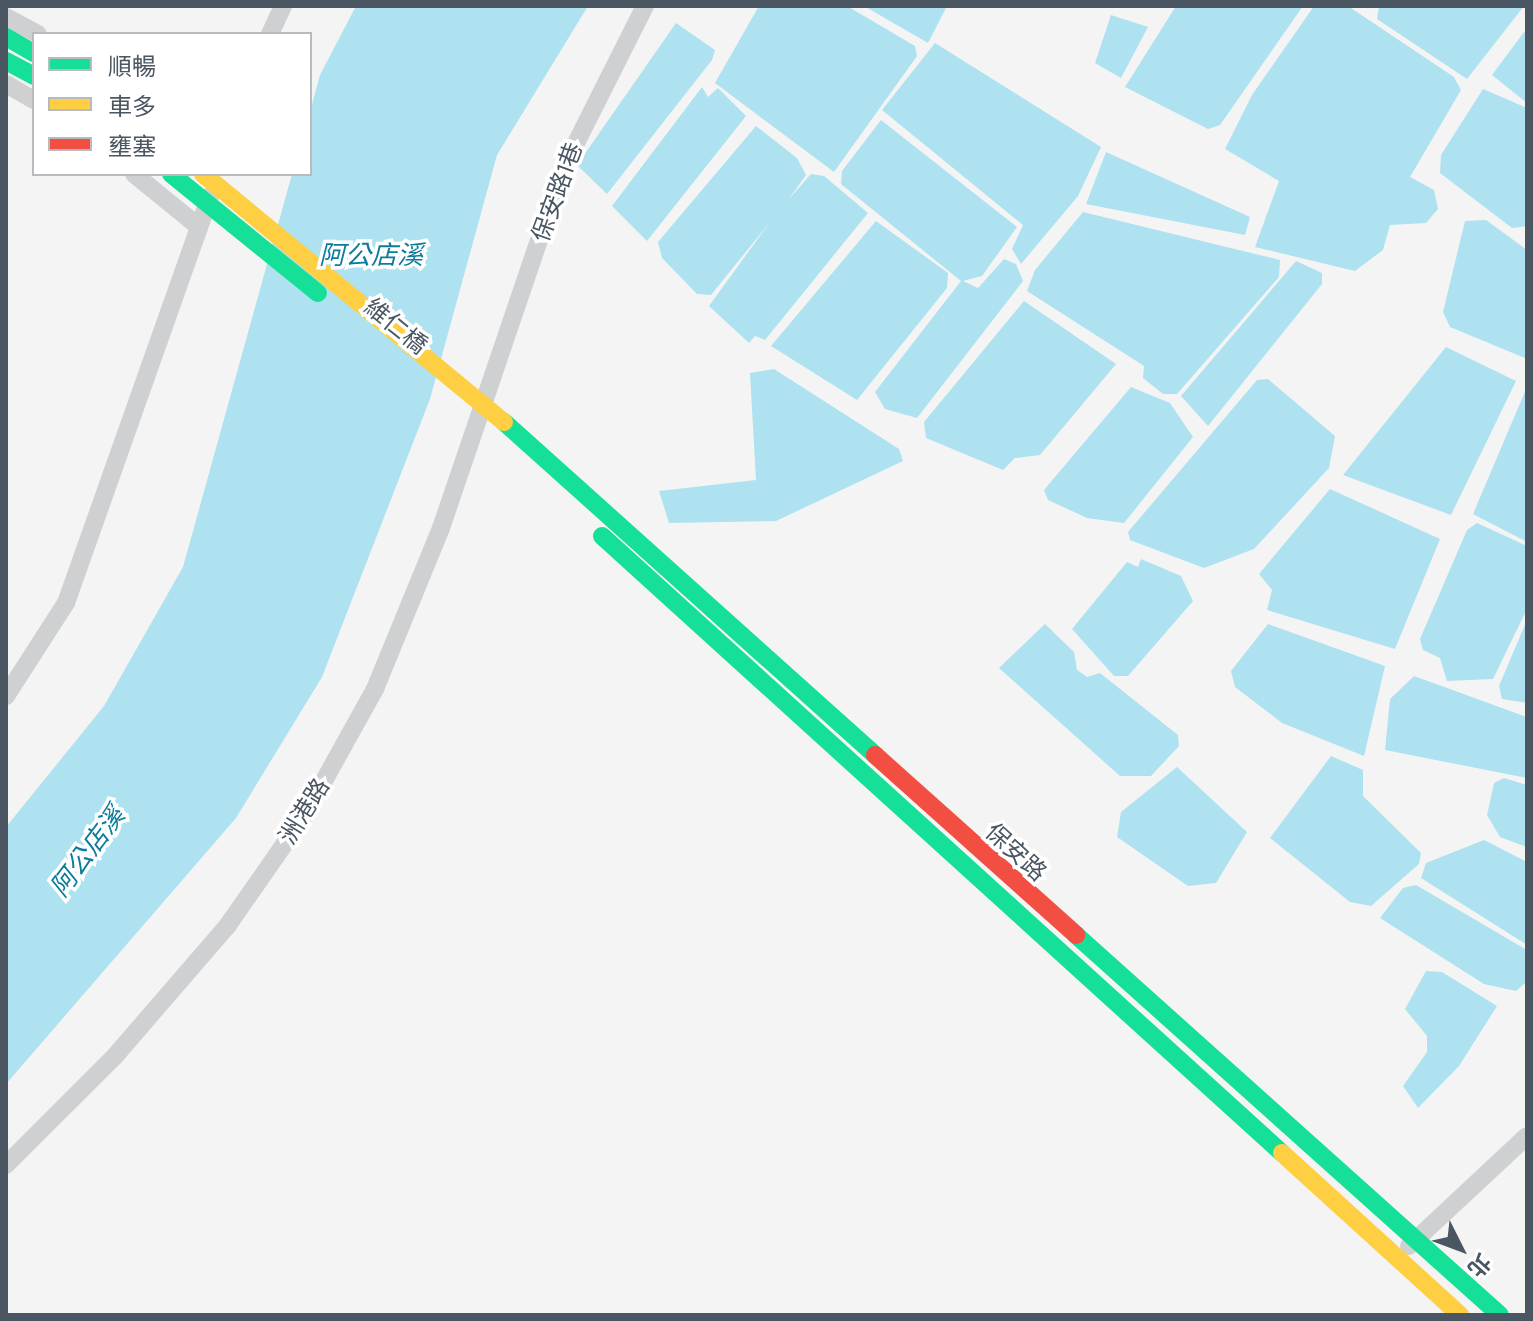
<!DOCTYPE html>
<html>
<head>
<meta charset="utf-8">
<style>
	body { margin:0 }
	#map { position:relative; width:1533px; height:1321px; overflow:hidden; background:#f4f4f4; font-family:"DM Sans","Noto Sans TC",sans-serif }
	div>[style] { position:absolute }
	.water>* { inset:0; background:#aee2f0 }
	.street>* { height:18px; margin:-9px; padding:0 9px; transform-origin:9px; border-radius:9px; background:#ced0d2 }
	.fast>* { height:18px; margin:-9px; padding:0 9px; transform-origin:9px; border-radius:9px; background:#16e098 }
	.slow>* { height:18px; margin:-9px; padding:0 9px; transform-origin:9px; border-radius:9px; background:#ffcf43 }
	.jam>* { height:18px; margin:-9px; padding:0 9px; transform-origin:9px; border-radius:9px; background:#f24e42 }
	span { translate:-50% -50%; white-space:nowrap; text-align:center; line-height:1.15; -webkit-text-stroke:7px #fff; paint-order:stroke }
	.street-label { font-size:24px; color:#4a5661 }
	.water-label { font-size:26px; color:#0c7c9b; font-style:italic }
	.frame { position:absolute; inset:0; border:8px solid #4a5661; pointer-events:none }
	.legend { position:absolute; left:32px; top:32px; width:280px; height:144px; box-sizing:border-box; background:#fff; border:2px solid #b7bbc0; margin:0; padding:10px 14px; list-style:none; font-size:24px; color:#4a5661 }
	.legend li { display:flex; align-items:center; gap:16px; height:40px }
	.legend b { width:40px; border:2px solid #b7bbc0 }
	.north { position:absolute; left:1421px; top:1209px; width:80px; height:80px; -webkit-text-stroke:6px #fff; paint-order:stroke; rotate:132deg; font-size:22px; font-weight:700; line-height:32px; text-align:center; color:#4a5661 }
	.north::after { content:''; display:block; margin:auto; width:28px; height:36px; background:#4a5661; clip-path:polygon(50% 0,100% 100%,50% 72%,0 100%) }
</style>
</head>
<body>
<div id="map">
	<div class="water">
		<i style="clip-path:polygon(356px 6px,588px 6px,497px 155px,430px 399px,322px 677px,236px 818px,6px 1084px,6px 827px,104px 706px,183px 567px,292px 174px,310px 174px,310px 112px,320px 75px)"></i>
		<i style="clip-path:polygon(759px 6px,847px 6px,915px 46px,917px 56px,834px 172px,715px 83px)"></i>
		<i style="clip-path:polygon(864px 6px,947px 6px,928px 43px)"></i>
		<i style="clip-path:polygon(1176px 6px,1303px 6px,1220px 125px,1208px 129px,1125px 87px)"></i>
		<i style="clip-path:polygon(1314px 6px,1348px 6px,1454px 77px,1461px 90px,1410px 177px,1434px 190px,1438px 209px,1426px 223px,1390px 225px,1383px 250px,1355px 271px,1255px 247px,1279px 181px,1225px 149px,1252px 95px)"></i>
		<i style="clip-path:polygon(1379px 6px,1524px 6px,1467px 79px,1377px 19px)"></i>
		<i style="clip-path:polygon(1111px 15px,1148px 27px,1121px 78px,1095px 63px)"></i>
		<i style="clip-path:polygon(676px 23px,715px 50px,712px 60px,607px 194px,577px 165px)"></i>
		<i style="clip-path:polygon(1524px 32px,1527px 34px,1527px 103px,1492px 75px)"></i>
		<i style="clip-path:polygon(935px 43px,1101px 147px,1078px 196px,1021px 264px,1012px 249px,1023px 225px,882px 110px)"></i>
		<i style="clip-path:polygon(702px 87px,708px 97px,718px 88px,746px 116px,647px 241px,612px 206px)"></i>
		<i style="clip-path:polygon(1483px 89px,1527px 108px,1527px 226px,1512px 228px,1440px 173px,1441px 155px)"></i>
		<i style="clip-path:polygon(881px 120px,1017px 227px,982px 276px,963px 281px,978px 288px,1004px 259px,1016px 264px,1023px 281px,917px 418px,885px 409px,875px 392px,961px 281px,841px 184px,842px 171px)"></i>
		<i style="clip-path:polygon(756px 126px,797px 158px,806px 175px,789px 199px,811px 174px,824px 176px,868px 213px,765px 340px,755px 336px,749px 343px,709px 306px,770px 222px,711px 295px,697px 294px,662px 258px,658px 242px)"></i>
		<i style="clip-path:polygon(1106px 152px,1250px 217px,1245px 235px,1086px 204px)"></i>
		<i style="clip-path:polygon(1083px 212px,1280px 260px,1279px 277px,1177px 394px,1163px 394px,1143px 378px,1144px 366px,1027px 291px,1035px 270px)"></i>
		<i style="clip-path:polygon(1486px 220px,1527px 250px,1527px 359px,1450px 327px,1443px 312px,1465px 221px)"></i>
		<i style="clip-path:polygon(876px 221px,948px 273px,947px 288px,857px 400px,771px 346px)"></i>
		<i style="clip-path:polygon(1296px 261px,1322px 273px,1322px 284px,1208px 426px,1181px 396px)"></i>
		<i style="clip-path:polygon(1024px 301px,1116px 364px,1040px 455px,1015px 458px,1003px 470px,926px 438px,924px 422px)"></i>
		<i style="clip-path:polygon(1446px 347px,1516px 381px,1451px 515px,1343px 475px)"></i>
		<i style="clip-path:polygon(774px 369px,899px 449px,903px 461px,776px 521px,669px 523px,659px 491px,756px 480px,750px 373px)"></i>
		<i style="clip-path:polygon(1268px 379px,1335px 436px,1329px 468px,1254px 549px,1204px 568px,1130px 540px,1128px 532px,1257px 380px)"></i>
		<i style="clip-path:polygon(1131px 387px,1170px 403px,1193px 437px,1124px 523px,1087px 518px,1048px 500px,1044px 490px)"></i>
		<i style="clip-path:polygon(1527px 387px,1527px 542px,1473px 514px)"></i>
		<i style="clip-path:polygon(1330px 489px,1440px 539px,1395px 649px,1267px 610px,1272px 590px,1259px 574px)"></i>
		<i style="clip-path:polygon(1477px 523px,1527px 546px,1527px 609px,1493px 679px,1447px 681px,1440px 658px,1423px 650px,1420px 639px,1467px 530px)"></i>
		<i style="clip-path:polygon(1141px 559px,1181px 576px,1193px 601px,1128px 676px,1114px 676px,1072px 629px,1127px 562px,1138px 567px)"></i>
		<i style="clip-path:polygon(1527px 620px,1527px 703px,1502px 699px,1499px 686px)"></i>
		<i style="clip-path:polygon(1045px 624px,1074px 652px,1077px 670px,1087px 677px,1100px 673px,1178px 735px,1179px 746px,1151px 776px,1120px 776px,999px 668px)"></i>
		<i style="clip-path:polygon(1268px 624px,1385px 666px,1364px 756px,1282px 723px,1235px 687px,1231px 671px)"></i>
		<i style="clip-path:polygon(1414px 676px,1527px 717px,1527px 778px,1385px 750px,1390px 699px)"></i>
		<i style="clip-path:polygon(1331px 756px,1363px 770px,1363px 796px,1421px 853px,1419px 864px,1371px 906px,1350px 902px,1270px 838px)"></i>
		<i style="clip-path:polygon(1177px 767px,1247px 832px,1216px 883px,1188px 886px,1117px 837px,1121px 812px)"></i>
		<i style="clip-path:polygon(1504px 778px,1527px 785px,1527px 847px,1500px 837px,1487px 815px,1494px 783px)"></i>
		<i style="clip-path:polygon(1484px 840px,1527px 862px,1527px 945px,1421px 878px,1426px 863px)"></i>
		<i style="clip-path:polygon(1416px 885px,1527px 950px,1525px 983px,1516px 991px,1484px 984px,1380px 918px,1403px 888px)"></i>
		<i style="clip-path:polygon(1426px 971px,1442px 972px,1497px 1006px,1459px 1066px,1418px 1108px,1403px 1086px,1427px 1052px,1427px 1036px,1405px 1009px)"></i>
	</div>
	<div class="street">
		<i style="left:6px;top:17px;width:36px;rotate:28deg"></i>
		<i style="left:270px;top:34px;width:31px;rotate:-65deg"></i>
		<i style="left:6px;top:84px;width:32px;rotate:30deg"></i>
		<i style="left:134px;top:174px;width:84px;rotate:39.2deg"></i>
		<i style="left:6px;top:696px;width:111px;rotate:-57.2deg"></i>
		<i style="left:66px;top:603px;width:432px;rotate:-70.5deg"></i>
		<i style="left:6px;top:1165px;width:154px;rotate:-45deg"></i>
		<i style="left:115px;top:1056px;width:173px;rotate:-49.2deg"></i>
		<i style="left:228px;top:925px;width:136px;rotate:-55.1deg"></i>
		<i style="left:306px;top:813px;width:142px;rotate:-60.9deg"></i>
		<i style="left:375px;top:689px;width:174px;rotate:-67.7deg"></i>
		<i style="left:441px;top:528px;width:379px;rotate:-71.2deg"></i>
		<i style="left:563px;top:169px;width:182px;rotate:-63.3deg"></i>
		<i style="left:1409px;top:1246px;width:161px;rotate:-43deg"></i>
	</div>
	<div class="fast">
		<i style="left:6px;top:37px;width:32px;rotate:30deg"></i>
		<i style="left:6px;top:61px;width:32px;rotate:28deg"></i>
		<i style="left:171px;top:174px;width:189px;rotate:39deg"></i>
		<i style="left:504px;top:422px;width:499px;rotate:41.9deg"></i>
		<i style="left:602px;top:536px;width:918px;rotate:42.22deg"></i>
		<i style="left:1076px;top:935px;width:569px;rotate:41.87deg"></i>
	</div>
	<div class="slow">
		<i style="left:203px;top:174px;width:390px;rotate:39.5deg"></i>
		<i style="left:1282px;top:1153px;width:241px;rotate:42.3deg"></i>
	</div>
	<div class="jam">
		<i style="left:875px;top:755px;width:270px;rotate:41.8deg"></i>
	</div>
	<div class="street-label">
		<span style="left:557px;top:192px;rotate:-70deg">保安路1巷</span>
		<span style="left:396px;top:326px;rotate:39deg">維仁橋</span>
		<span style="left:304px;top:811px;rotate:-58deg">洲港路</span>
		<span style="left:1016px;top:852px;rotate:42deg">保安路</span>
	</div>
	<div class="water-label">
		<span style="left:371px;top:256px">阿公店溪</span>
		<span style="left:88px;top:852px;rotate:-53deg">阿公店溪</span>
	</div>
	<div class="frame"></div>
	<ul class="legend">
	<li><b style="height:10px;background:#16e098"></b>順暢</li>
	<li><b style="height:10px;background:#ffcf43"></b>車多</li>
	<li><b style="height:10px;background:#f24e42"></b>壅塞</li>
	</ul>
	<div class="north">北</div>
</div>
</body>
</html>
